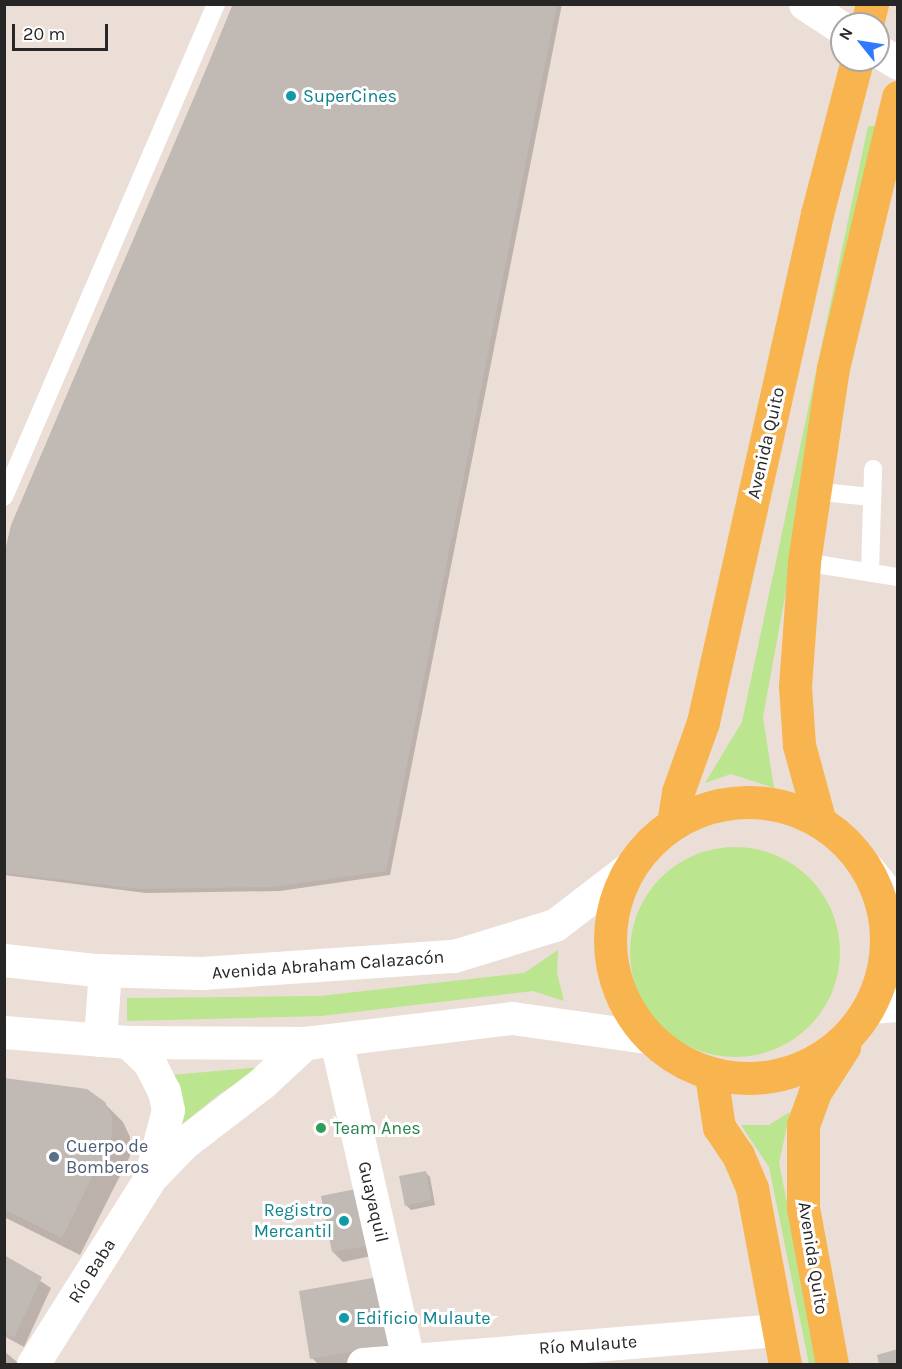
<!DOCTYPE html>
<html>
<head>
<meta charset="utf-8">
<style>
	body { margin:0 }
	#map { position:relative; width:902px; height:1369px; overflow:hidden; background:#ebded6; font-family:Karla,sans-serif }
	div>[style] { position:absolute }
	.green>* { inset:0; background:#bbe58f }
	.round { border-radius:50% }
	.shadow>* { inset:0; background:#0003 }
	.building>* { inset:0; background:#c1b9b4 }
	.service>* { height:18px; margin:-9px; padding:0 9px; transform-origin:9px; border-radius:9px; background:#fff }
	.minor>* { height:33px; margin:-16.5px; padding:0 16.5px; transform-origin:16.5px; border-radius:16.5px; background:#fff }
	.tertiary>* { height:33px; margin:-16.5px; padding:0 16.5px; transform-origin:16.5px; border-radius:16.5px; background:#fff }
	.secondary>* { height:33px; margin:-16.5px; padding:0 16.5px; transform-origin:16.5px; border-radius:16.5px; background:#fff }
	.primary>* { height:33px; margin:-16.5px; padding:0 16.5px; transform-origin:16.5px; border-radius:16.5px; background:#f8b44e }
	.primary>.ring { margin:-16.5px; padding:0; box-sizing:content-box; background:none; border:33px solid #f8b44e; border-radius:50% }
	.dots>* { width:16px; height:16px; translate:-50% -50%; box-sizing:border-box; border:3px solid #fff; border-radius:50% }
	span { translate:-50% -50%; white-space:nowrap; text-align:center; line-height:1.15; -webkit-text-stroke:6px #fff; paint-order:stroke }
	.culture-label { font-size:18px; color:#0d838f }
	.left { translate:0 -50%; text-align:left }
	.right { translate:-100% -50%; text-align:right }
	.street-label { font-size:18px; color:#262626 }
	.leisure-label { font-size:18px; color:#27864d }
	.service-label { font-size:18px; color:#4e5e75 }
	.frame { position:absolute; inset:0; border:6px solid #262626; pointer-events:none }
	.north { position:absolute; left:830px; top:12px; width:60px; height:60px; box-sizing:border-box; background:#fff; border:2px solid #a8a8a8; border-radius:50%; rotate:300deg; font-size:16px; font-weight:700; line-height:24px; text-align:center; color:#262626 }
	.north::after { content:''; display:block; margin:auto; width:21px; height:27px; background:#2f79ff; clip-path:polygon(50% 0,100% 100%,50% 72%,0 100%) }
	.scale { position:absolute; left:12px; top:24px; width:96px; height:27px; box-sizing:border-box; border:3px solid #262626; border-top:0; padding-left:8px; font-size:18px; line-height:21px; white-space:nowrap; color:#262626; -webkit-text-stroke:4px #fff; paint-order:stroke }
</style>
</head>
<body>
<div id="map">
	<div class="green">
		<i style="clip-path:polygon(868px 126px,880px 126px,803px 498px,763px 717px,774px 788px,731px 774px,705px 783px,742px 722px)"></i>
		<i class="round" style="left:630px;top:847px;width:210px;height:210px"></i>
		<i style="clip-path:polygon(558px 950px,557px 973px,564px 1001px,533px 991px,321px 1016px,127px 1021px,127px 998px,320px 996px,524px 973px)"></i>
		<i style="clip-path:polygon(261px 1067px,218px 1095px,181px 1125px,172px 1075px)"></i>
		<i style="clip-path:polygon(790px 1112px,779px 1163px,819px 1364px,809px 1364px,769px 1167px,741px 1125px,769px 1125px)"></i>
	</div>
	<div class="shadow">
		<i style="clip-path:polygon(233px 4px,562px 4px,390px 875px,280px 891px,146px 893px,4px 875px,4px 562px)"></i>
		<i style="clip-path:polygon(4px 1080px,104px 1103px,123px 1122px,130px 1137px,130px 1156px,80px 1255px,4px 1217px)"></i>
		<i style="clip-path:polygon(425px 1172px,430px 1177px,435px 1205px,411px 1210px,406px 1205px)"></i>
		<i style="clip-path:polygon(366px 1201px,376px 1255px,343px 1262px,333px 1252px)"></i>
		<i style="clip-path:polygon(4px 1257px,51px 1288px,24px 1347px,4px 1336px)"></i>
		<i style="clip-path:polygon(377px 1279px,398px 1364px,318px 1364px,312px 1358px)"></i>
		<i style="clip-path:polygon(4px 1351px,17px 1362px,16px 1364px,4px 1364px)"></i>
	</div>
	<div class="building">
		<i style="clip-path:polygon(234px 4px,557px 4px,386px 871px,274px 887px,140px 889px,4px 873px,4px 555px,11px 525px)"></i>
		<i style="clip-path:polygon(4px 1078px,87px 1089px,105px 1102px,112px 1117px,112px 1137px,62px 1238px,4px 1209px)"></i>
		<i style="clip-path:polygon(426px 1171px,431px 1200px,405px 1206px,399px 1176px)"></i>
		<i style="clip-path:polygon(356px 1189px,367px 1246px,332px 1252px,321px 1196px)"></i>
		<i style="clip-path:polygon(4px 1255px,42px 1277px,14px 1338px,4px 1333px)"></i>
		<i style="clip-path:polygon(378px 1277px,389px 1345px,310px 1359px,299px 1291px)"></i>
		<i style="clip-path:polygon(898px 1349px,898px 1364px,879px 1364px,877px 1355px)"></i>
	</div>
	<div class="service">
		<i style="left:812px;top:491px;width:60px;rotate:5.7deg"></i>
		<i style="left:4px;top:497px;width:537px;rotate:-66.73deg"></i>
		<i style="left:804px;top:562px;width:95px;rotate:9.1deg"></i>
		<i style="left:870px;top:572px;width:103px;rotate:-88.3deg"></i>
	</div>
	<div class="minor">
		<i style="left:363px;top:1364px;width:416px;rotate:-4.7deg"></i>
	</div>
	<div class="tertiary">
		<i style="left:805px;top:4px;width:44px;rotate:33deg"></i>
		<i style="left:878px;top:51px;width:23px;rotate:31deg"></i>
		<i style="left:336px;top:1040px;width:332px;rotate:77.3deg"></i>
		<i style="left:128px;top:1042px;width:29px;rotate:44deg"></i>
		<i style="left:149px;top:1062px;width:33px;rotate:63deg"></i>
		<i style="left:164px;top:1091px;width:19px;rotate:78deg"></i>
		<i style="left:168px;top:1110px;width:62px;rotate:104.9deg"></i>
		<i style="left:33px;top:1364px;width:220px;rotate:-57.8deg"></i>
		<i style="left:150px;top:1178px;width:49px;rotate:-45.8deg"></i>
		<i style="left:184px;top:1143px;width:98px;rotate:-37.6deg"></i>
		<i style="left:262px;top:1083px;width:59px;rotate:-42.9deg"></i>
	</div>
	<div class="secondary">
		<i style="left:867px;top:868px;width:40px;rotate:51deg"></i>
		<i style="left:892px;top:899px;width:6px;rotate:9deg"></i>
		<i style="left:4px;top:960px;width:93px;rotate:6.2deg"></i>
		<i style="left:96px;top:970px;width:106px;rotate:1.6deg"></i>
		<i style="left:202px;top:973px;width:253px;rotate:-3.9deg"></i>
		<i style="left:454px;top:956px;width:106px;rotate:-17.1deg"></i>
		<i style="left:555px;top:925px;width:93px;rotate:-37.6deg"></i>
		<i style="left:869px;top:1007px;width:29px;rotate:-4deg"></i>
		<i style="left:4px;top:1032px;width:124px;rotate:4.6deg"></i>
		<i style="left:128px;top:1042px;width:177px;rotate:0.3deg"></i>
		<i style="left:305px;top:1043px;width:209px;rotate:-6.9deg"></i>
		<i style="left:512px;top:1018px;width:137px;rotate:8deg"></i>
		<i style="left:100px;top:1040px;width:70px;rotate:-85.9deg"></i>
	</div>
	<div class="primary">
		<i style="left:867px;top:24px;width:21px;rotate:-76deg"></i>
		<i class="ring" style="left:610px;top:802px;width:243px;height:243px"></i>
		<i style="left:820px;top:822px;width:80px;rotate:-105.3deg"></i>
		<i style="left:799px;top:745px;width:59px;rotate:-93.9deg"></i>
		<i style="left:795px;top:686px;width:124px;rotate:-85.8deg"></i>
		<i style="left:804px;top:562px;width:196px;rotate:-81.5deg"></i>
		<i style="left:833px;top:368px;width:279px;rotate:-76.5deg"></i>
		<i style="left:673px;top:824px;width:32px;rotate:-81deg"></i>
		<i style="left:678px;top:792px;width:74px;rotate:-70.3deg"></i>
		<i style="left:703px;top:722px;width:521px;rotate:-77.35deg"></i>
		<i style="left:817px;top:214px;width:159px;rotate:-75.4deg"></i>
		<i style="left:711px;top:1075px;width:53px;rotate:81.3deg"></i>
		<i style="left:719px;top:1127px;width:34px;rotate:56deg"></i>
		<i style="left:738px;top:1155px;width:36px;rotate:67deg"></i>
		<i style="left:752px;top:1188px;width:179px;rotate:79.4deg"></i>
		<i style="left:832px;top:1364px;width:159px;rotate:-100.5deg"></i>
		<i style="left:803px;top:1208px;width:83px;rotate:-90deg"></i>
		<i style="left:803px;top:1125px;width:35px;rotate:-70deg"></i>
		<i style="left:815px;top:1092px;width:54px;rotate:-57.2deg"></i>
	</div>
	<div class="dots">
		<i style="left:291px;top:96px;background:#0f9aa8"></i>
		<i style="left:321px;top:1128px;background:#2e9e5b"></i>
		<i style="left:54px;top:1157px;background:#5c6f8a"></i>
		<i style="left:344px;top:1221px;background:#0f9aa8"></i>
		<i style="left:344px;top:1318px;background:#0f9aa8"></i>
	</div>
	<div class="culture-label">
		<span class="left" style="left:303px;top:96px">SuperCines</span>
		<span class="right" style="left:332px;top:1221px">Registro<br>Mercantil</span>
		<span class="left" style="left:356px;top:1318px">Edificio Mulaute</span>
	</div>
	<div class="street-label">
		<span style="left:766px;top:443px;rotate:-77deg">Avenida Quito</span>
		<span style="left:328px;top:965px;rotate:-4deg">Avenida Abraham Calazacón</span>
		<span style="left:373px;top:1202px;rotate:77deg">Guayaquil</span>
		<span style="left:813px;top:1258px;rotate:81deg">Avenida Quito</span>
		<span style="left:92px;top:1271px;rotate:-58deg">Río Baba</span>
		<span style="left:588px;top:1345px;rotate:-4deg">Río Mulaute</span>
	</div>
	<div class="leisure-label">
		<span class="left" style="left:333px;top:1128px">Team Anes</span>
	</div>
	<div class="service-label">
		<span class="left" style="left:66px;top:1157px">Cuerpo de<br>Bomberos</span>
	</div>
	<div class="frame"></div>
	<div class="north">N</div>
	<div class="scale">20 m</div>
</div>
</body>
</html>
